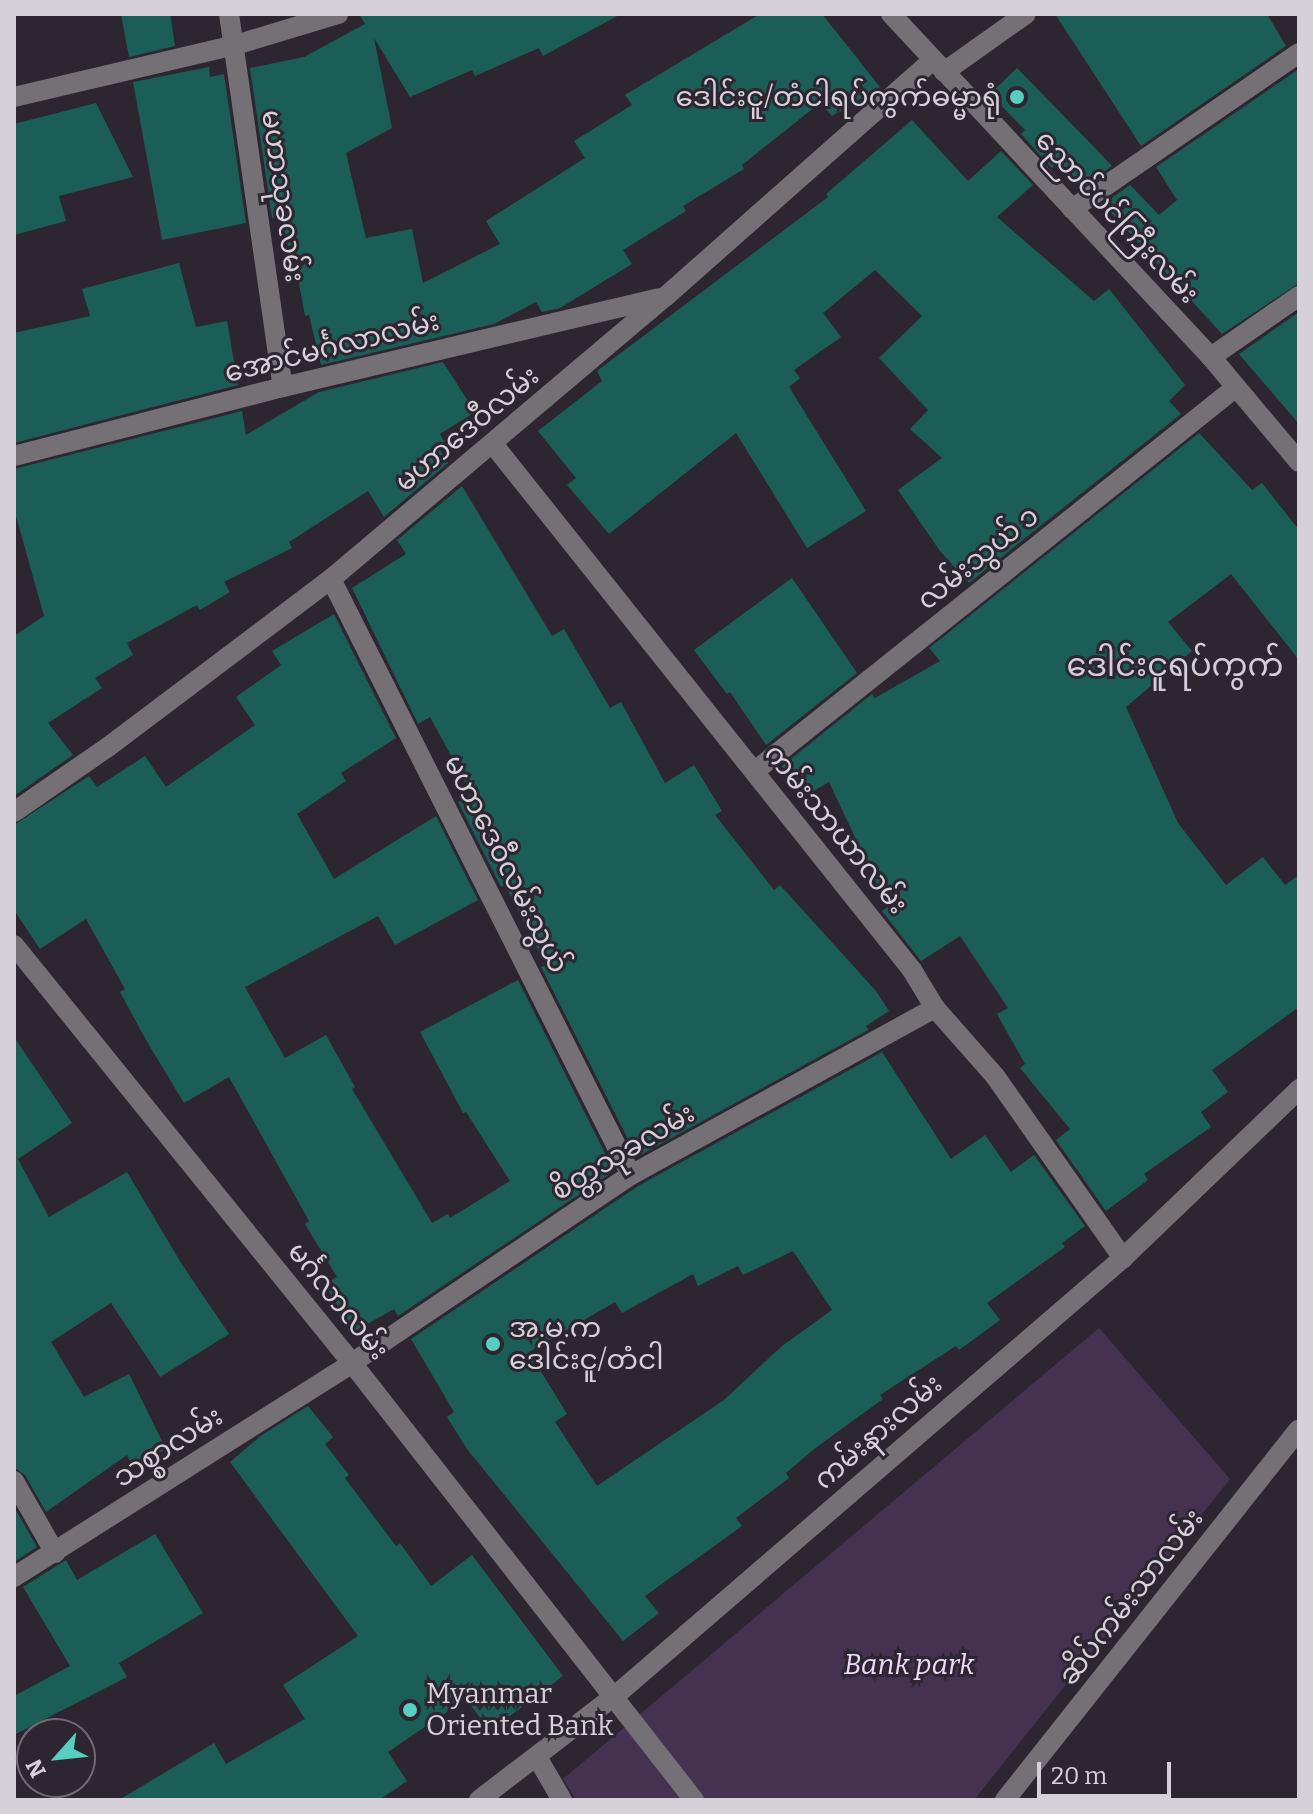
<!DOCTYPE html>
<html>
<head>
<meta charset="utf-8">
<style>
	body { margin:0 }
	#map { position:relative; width:1313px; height:1814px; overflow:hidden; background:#2d2631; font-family:Bitter,"Noto Sans Myanmar",serif }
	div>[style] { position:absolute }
	.green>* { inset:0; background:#453251 }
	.building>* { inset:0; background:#1b5e57 }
	.minor>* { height:20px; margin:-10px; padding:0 10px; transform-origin:10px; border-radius:10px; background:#747076 }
	.dots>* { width:22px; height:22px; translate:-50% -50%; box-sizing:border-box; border:4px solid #2d2631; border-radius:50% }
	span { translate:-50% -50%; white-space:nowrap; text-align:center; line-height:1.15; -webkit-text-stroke:6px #2d2631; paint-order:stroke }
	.poi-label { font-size:28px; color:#d6d1d9 }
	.right { translate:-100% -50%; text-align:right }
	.left { translate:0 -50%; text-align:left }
	.street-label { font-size:28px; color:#d6d1d9 }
	.park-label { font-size:28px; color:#f0d8ff; font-style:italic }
	.quarter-label { font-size:32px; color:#d6cddc }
	.frame { position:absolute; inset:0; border:16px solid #d6d1d9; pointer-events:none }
	.north { position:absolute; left:16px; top:1718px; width:80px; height:80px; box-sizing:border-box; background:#2d2631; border:2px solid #716a74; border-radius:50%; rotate:243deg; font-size:22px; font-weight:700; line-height:32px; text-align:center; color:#d6d1d9 }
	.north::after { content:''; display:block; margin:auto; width:28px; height:36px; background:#58cec0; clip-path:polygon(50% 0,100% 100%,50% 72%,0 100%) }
	.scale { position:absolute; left:1037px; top:1762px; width:134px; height:36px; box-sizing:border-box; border:4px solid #d6d1d9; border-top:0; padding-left:10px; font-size:24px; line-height:28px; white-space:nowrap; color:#d6d1d9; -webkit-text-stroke:6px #2d2631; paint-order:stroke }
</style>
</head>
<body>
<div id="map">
	<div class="green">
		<i style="clip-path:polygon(1099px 1328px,1230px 1479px,974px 1800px,576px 1800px,563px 1779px)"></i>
	</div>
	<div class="building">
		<i style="clip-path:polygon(121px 14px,170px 14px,175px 46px,129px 57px)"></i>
		<i style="clip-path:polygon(359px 14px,621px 14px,543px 56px,539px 48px,475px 76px,472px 70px,410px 97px,374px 38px,392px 128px,346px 153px,366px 238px,412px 229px,423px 283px,500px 244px,486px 221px,585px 158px,574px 141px,632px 105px,625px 95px,760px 14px,822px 14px,880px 87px,832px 116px,820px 103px,742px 165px,744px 169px,683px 206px,686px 211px,623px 250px,632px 264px,560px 308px,542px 312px,536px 302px,494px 324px,321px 365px,309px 315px,305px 316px,292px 245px,288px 246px,281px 216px,272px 218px,250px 68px,304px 57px,365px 24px)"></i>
		<i style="clip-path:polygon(1055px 14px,1267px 14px,1286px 46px,1141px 146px)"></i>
		<i style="clip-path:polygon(209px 67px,210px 77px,224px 74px,246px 223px,162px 240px,133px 82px)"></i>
		<i style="clip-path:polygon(1017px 68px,1094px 147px,1112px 166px,1085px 185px,1081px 181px,1078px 185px,1057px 163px,1052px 168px,1021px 134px,1025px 130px,990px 94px)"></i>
		<i style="clip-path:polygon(1299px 69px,1299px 283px,1222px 334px,1103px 204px,1130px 185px,1159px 215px,1177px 200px,1156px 167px)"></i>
		<i style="clip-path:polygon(96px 103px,133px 177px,59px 196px,66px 221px,14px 235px,14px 124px)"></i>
		<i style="clip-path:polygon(912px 120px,968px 181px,1001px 151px,1033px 185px,997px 217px,1094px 301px,1109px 289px,1185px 385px,1169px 401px,1181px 414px,969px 583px,940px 551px,898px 490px,942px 458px,910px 429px,928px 410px,879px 358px,922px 316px,875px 270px,823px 313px,841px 337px,794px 370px,800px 378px,789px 387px,866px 511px,807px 548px,736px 433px,609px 534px,567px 485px,576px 478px,538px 431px,602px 381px,597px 371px,828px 197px,826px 194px)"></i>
		<i style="clip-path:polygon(179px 263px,196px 327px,227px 321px,238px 385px,14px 443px,14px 333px,90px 316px,82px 289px)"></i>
		<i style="clip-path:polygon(1299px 312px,1299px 424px,1239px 354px)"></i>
		<i style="clip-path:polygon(443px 362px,475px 412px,440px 434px,447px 446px,440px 450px,448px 463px,384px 517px,368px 491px,289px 542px,292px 548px,224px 582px,230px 592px,200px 610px,197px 605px,127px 643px,133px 655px,95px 678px,102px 688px,48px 723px,73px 755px,14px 796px,14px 636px,44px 616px,14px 509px,14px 469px,242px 411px,246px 435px,319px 392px)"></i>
		<i style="clip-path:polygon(1199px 433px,1252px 490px,1262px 483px,1299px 530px,1299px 660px,1231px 574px,1168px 622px,1192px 651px,1126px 707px,1178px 823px,1226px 885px,1263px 857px,1285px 885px,1299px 875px,1299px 1007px,1212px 1070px,1228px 1092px,1201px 1112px,1211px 1127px,1144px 1174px,1148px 1180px,1106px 1211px,1056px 1140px,1070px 1129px,1020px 1068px,1025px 1064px,997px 1014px,1008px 1008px,960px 936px,921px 961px,882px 911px,888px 907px,829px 782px,800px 799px,782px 766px,872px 694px,875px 698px,940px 661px,929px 648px)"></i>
		<i style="clip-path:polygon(462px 486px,552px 636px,564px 629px,610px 708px,621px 702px,665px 783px,694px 765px,722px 811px,715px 815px,774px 890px,780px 885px,876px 991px,889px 1011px,866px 1026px,868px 1030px,637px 1157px,541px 967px,546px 965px,505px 885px,501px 887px,458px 802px,472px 794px,430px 717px,418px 724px,352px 588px,406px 554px,397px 540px)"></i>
		<i style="clip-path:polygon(792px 578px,857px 673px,766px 745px,730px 692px,727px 694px,694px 650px)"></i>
		<i style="clip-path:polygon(334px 614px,396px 738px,341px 773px,346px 781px,297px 814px,334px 879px,436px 816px,478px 900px,395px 945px,378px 916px,245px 987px,285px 1058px,326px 1035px,355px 1087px,352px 1089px,432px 1223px,448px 1214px,450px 1218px,510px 1181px,466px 1112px,463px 1113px,420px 1032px,518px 980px,614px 1171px,398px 1316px,394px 1309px,353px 1332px,325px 1284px,337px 1277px,305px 1224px,309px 1221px,229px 1077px,184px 1103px,146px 1040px,120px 992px,125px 989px,86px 919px,40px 949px,14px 910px,14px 825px,89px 776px,97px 787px,145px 756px,166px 787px,255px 725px,236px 697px,281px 665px,272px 651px)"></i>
		<i style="clip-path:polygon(14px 1037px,72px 1123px,18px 1159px,49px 1217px,127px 1172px,181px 1263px,229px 1334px,160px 1377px,111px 1303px,51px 1342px,84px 1397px,129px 1374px,166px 1449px,132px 1466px,127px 1455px,46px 1512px,25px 1475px,14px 1468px)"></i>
		<i style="clip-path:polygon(evenodd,882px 1052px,951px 1159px,985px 1135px,1011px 1172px,1034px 1155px,1085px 1226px,1062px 1243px,1065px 1247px,987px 1303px,1000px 1320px,959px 1350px,956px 1346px,880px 1395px,883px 1399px,814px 1449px,786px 1473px,789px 1478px,736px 1518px,742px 1526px,645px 1596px,659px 1613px,623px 1641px,467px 1449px,447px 1417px,454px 1412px,411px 1339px,638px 1186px,882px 1052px,793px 1251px,832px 1310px,782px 1346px,724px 1400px,597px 1486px,555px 1422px,567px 1414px,529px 1352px,615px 1302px,622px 1313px,693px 1274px,698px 1286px,738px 1266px,743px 1275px,793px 1251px)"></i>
		<i style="clip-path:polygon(308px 1406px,333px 1437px,325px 1444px,349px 1475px,345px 1478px,396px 1546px,400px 1543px,431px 1586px,472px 1555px,563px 1676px,490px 1731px,466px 1699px,388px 1752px,407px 1781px,379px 1800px,119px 1800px,214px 1743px,226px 1764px,305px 1719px,283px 1685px,358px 1636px,230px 1462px,262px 1435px)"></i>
		<i style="clip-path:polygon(14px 1507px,37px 1547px,14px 1562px)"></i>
		<i style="clip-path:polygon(155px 1534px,203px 1613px,119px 1663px,127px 1677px,14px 1735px,14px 1696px,70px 1666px,23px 1587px,66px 1560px,77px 1580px)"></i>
	</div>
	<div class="minor">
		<i style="left:229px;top:14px;width:377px;rotate:81.8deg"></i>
		<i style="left:891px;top:14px;width:469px;rotate:47deg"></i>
		<i style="left:1211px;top:357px;width:137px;rotate:50deg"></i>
		<i style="left:944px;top:72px;width:100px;rotate:-35.3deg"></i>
		<i style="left:14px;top:97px;width:224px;rotate:-13.2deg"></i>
		<i style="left:232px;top:46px;width:111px;rotate:-16.8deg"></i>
		<i style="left:1072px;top:209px;width:275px;rotate:-34.5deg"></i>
		<i style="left:1211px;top:357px;width:107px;rotate:-34.7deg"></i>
		<i style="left:493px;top:444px;width:672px;rotate:51.46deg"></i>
		<i style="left:912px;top:970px;width:44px;rotate:58.8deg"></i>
		<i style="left:935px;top:1008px;width:91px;rotate:48.6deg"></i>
		<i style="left:995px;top:1076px;width:223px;rotate:54.9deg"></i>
		<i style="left:14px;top:456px;width:278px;rotate:-14.4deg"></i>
		<i style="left:283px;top:387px;width:386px;rotate:-13.3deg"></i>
		<i style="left:331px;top:579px;width:667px;rotate:63.28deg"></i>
		<i style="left:755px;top:771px;width:614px;rotate:-38.59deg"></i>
		<i style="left:14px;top:812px;width:114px;rotate:-34.7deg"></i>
		<i style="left:108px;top:747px;width:279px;rotate:-37deg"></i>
		<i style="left:331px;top:579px;width:437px;rotate:-40.2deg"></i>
		<i style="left:665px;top:297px;width:358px;rotate:-41.5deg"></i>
		<i style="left:14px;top:945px;width:538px;rotate:51.04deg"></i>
		<i style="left:352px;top:1363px;width:555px;rotate:51.95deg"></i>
		<i style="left:14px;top:1481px;width:83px;rotate:60.3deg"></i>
		<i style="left:14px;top:1577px;width:400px;rotate:-32.3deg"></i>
		<i style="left:352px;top:1363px;width:336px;rotate:-34deg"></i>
		<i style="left:631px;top:1175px;width:347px;rotate:-28.8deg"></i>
		<i style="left:537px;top:1757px;width:50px;rotate:59.8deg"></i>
		<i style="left:479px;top:1800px;width:173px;rotate:-37.5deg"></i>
		<i style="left:616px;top:1695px;width:669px;rotate:-40.76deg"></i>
		<i style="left:1123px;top:1258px;width:244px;rotate:-43.8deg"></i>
		<i style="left:1005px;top:1800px;width:473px;rotate:-51.6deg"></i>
	</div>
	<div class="dots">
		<i style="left:1017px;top:97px;background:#58cec0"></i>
		<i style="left:493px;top:1344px;background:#58cec0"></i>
		<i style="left:410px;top:1710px;background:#58cec0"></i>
	</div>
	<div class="poi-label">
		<span class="right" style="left:1001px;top:97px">ဒေါင်းငူ/တံငါရပ်ကွက်ဓမ္မာရုံ</span>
		<span class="left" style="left:509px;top:1344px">အ.မ.က<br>ဒေါင်းငူ/တံငါ</span>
		<span class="left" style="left:426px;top:1710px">Myanmar<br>Oriented Bank</span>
	</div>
	<div class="street-label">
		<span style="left:283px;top:196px;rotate:82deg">မဟာသုခလမ်း</span>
		<span style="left:1117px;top:217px;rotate:47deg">ညောင်ပင်ကြီးလမ်း</span>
		<span style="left:332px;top:347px;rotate:-14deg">အောင်မင်္ဂလာလမ်း</span>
		<span style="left:467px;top:429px;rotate:-40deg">မဟာဒေဝီလမ်း</span>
		<span style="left:978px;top:558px;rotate:-39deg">လမ်းသွယ် ၁</span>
		<span style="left:836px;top:829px;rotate:51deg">ကမ်းသာယာလမ်း</span>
		<span style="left:506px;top:864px;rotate:63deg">မဟာဒေဝီလမ်းသွယ်</span>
		<span style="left:623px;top:1152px;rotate:-31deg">စိတ္တသုခလမ်း</span>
		<span style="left:338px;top:1301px;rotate:51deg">မင်္ဂလာလမ်း</span>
		<span style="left:878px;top:1432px;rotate:-41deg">ကမ်းနားလမ်း</span>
		<span style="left:168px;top:1447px;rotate:-33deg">သစ္စာလမ်း</span>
		<span style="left:1131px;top:1597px;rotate:-52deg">ဆိပ်ကမ်းသာလမ်း</span>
	</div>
	<div class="park-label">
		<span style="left:909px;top:1665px">Bank park</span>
	</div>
	<div class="quarter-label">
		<span style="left:1175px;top:665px">ဒေါင်းငူရပ်ကွက်</span>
	</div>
	<div class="frame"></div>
	<div class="north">N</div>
	<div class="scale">20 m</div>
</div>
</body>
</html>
